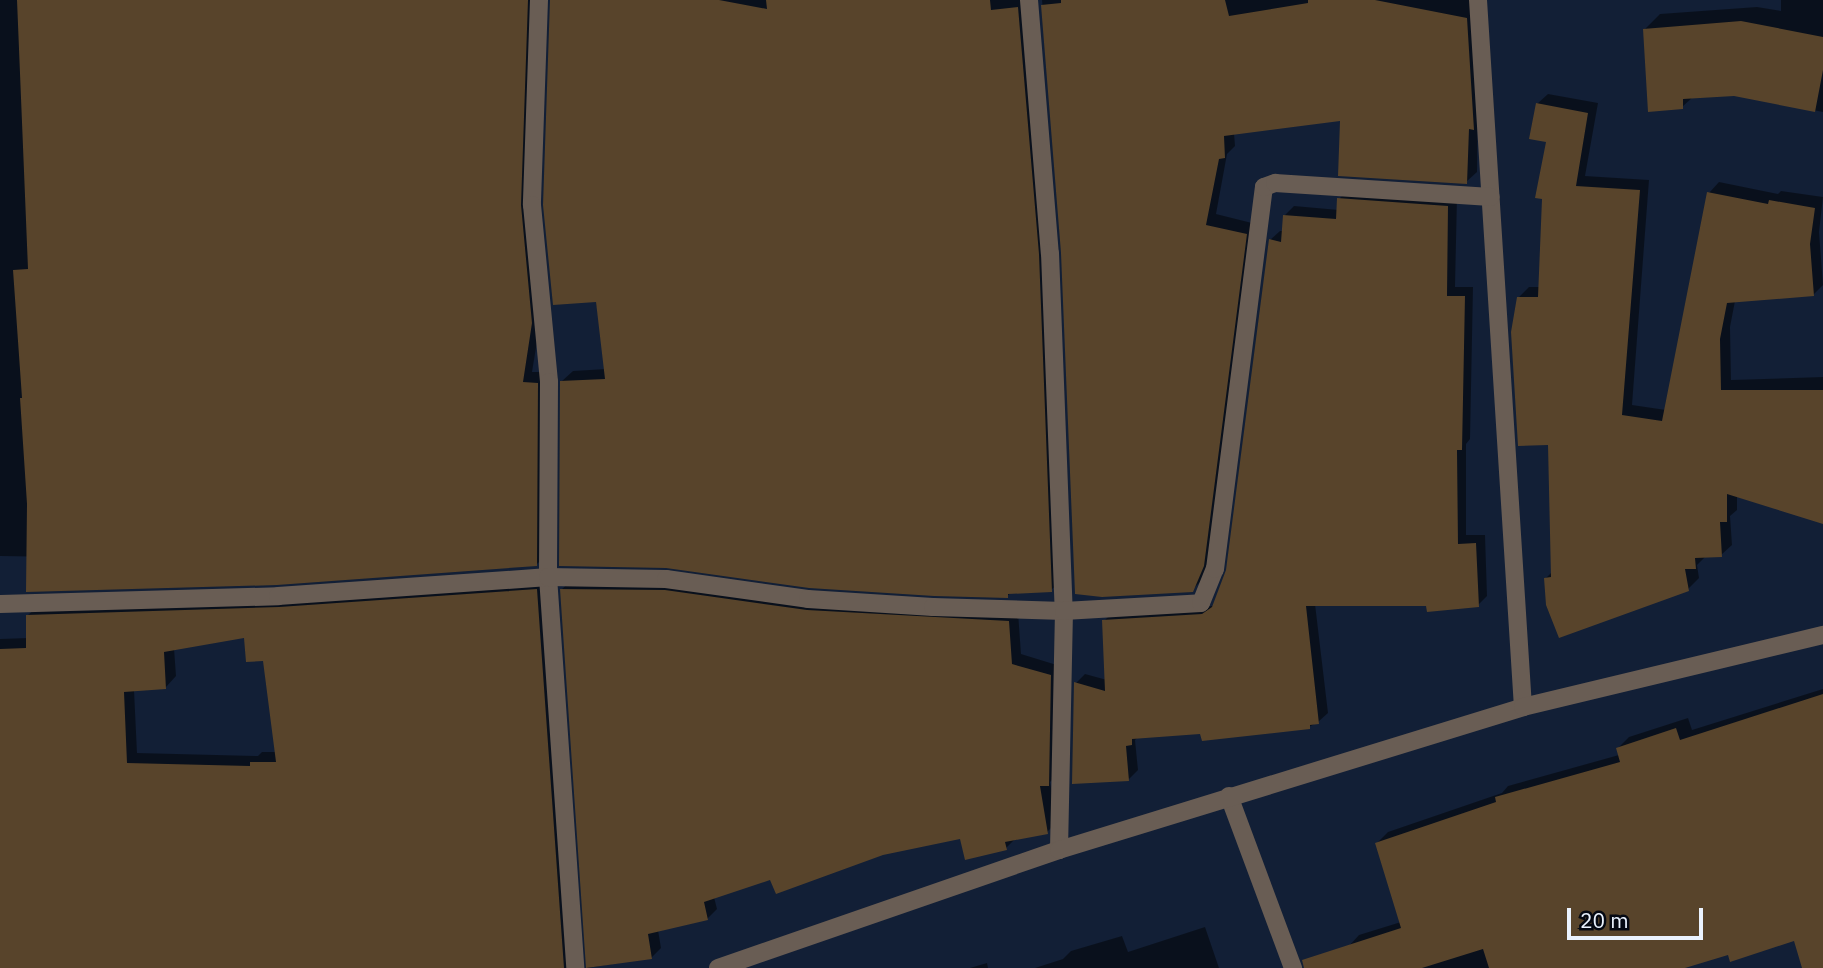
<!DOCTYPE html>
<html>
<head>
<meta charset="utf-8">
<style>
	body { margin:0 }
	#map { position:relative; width:1823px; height:968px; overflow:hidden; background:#121f36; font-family:"IBM Plex Sans",sans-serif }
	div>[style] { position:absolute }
	.shadow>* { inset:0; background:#0007 }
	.building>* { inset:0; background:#58442b }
	.minor>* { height:18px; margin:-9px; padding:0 9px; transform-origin:9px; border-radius:9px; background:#695d54 }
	span { translate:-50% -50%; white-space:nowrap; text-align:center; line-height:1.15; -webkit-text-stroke:7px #050913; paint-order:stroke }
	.scale { position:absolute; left:1567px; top:908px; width:136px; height:32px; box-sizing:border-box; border:4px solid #eaf2fe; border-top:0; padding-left:9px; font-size:21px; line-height:24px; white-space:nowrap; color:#eaf2fe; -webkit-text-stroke:5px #050913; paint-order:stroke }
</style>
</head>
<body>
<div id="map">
	<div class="shadow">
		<i style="clip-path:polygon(0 0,537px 0,542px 311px,532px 372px,548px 372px,547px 554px,536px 565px,0 556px)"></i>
		<i style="clip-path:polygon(552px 0,1029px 0,1062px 580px,1051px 590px,1012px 592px,1007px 596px,562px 381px,573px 371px,606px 369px)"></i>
		<i style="clip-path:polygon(1042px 0,1479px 0,1477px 172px,1466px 182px,1342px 119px,1234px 133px,1235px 146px,1227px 154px,1216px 214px,1256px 224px,1214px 554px,1203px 579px,1192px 590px,1063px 252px)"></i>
		<i style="clip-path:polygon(1781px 0,1823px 0,1823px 112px,1734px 94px,1693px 97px,1682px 107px,1645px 29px,1660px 14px,1757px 7px,1781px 11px)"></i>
		<i style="clip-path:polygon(1548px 94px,1598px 103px,1585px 176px,1649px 180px,1632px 405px,1666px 410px,1709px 193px,1719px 182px,1778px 194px,1781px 191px,1823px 197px,1819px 232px,1823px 285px,1813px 295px,1735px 301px,1730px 327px,1731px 380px,1823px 377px,1823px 522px,1737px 496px,1737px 510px,1730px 516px,1732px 545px,1721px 555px,1706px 556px,1697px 565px,1699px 578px,1688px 589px,1546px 578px,1553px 571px,1550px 444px,1519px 297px,1529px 287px,1540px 287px,1548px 141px,1537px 104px)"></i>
		<i style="clip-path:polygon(1348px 190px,1457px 197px,1455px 287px,1473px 287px,1470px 439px,1466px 444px,1466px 535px,1485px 535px,1487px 596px,1478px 605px,1315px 604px,1328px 713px,1318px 722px,1309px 727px,1138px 737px,1135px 740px,1138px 770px,1129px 779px,1076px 683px,1085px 674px,1107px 680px,1104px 621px,1114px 611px,1213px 606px,1228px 571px,1270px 240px,1280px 231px,1283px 231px,1285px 215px,1294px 206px,1339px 210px,1339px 199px)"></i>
		<i style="clip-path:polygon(evenodd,548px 579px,574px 968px,0 968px,0 639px,28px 638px,28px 615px,39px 605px,548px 579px,246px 636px,264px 659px,276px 752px,262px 752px,258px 756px,137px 753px,134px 690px,166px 687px,176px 676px,174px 648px,246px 636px)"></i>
		<i style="clip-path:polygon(572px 580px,1018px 612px,1021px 654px,1060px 666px,1058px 774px,1050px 782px,1057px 822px,1047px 832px,1016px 838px,1006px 848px,961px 837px,771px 878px,714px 897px,717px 909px,707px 919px,658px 930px,661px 948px,651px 958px,587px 968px,562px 589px)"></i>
		<i style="clip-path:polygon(1823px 689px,1823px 968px,1804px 968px,1795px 939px,1729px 953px,1679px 968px,1354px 968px,1348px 947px,1359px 935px,1401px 922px,1377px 843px,1388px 832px,1502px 793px,1508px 786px,1619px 755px,1618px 748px,1629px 737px,1688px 718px,1692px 730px)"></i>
		<i style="clip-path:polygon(1205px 927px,1219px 968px,1035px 968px,1063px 959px,1071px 951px,1122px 936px,1128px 952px)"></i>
		<i style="clip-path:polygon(987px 963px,988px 968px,970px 968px)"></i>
	</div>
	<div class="building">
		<i style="clip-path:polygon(17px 0,528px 0,521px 205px,532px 323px,523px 382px,538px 383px,537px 566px,277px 585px,26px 592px,27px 504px,20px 398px,22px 398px,13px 270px,28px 269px)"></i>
		<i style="clip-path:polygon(550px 0,719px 0,767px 9px,766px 0,990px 0,991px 10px,1018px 7px,1039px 254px,1052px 592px,1008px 594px,1008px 598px,934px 596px,809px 588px,666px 568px,559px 566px,560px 381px,605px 379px,596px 302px,553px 305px,543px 205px)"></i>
		<i style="clip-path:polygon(1061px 0,1225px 0,1229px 16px,1308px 3px,1308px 0,1375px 0,1467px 18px,1474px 130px,1469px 129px,1467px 184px,1338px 176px,1340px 121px,1224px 136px,1225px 158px,1219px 159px,1206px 225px,1247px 234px,1204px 566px,1193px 592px,1102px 597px,1075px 594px,1061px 253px,1041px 5px,1061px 3px)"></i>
		<i style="clip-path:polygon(1741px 21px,1823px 37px,1823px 70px,1815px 112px,1734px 96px,1683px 99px,1683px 109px,1648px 112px,1643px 29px)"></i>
		<i style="clip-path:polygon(1536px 103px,1588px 113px,1576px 186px,1640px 190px,1622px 415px,1662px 421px,1707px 192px,1768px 204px,1769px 200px,1815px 208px,1810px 244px,1814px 296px,1727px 303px,1720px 339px,1721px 390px,1823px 390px,1823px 524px,1727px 494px,1727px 522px,1720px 522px,1722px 557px,1695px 558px,1696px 569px,1685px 569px,1689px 591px,1559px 638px,1546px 605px,1544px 578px,1551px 577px,1548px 445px,1518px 446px,1511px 332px,1517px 297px,1538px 297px,1542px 199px,1535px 198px,1546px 142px,1529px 139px)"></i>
		<i style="clip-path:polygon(1337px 198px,1448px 206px,1447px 296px,1465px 296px,1462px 450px,1457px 450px,1458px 544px,1476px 543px,1479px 607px,1427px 612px,1426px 606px,1306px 606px,1319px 724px,1310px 725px,1310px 729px,1202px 741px,1200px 734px,1132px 739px,1132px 745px,1126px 746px,1129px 781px,1072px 784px,1074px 682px,1105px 691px,1102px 620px,1202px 614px,1212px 607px,1226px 570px,1269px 239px,1281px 242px,1283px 215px,1336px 219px)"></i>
		<i style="clip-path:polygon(evenodd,537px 589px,564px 968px,0 968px,0 649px,26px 648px,26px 615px,279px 607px,537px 589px,244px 638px,246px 662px,263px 661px,276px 762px,250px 762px,250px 766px,127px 763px,124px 692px,166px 689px,164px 652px,244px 638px)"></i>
		<i style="clip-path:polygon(560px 589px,665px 590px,807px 610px,1009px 621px,1012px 664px,1051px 675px,1049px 786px,1040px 786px,1048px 834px,1005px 842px,1007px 850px,965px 860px,960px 839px,883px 855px,776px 894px,770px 880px,704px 902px,708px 920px,648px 934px,652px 959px,586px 968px)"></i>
		<i style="clip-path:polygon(1823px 694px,1823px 968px,1802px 968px,1794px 941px,1730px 962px,1728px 955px,1685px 968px,1489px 968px,1483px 949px,1422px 968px,1304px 968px,1302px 960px,1401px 928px,1375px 843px,1496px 802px,1495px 797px,1620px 762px,1616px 748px,1676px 728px,1680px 740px)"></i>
	</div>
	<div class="minor">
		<i style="left:539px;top:0;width:205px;rotate:92deg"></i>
		<i style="left:532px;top:205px;width:178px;rotate:84.5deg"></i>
		<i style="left:549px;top:382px;width:195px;rotate:90.3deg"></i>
		<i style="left:548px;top:577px;width:392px;rotate:86deg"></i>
		<i style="left:1029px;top:0;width:254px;rotate:85.3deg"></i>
		<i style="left:1050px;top:253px;width:358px;rotate:87.8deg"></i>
		<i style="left:1064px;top:611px;width:239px;rotate:91.2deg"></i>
		<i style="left:1478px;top:0;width:708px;rotate:86.36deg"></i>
		<i style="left:0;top:604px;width:278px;rotate:-1.6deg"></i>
		<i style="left:278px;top:596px;width:271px;rotate:-4deg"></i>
		<i style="left:548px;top:577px;width:118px;rotate:1deg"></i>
		<i style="left:666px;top:579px;width:143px;rotate:8deg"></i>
		<i style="left:808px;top:599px;width:125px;rotate:3.7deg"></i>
		<i style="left:933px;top:607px;width:131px;rotate:1.7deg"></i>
		<i style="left:1064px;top:611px;width:137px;rotate:-3.3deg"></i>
		<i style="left:1201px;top:603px;width:37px;rotate:-68deg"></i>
		<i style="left:1215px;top:569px;width:385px;rotate:-82.7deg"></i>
		<i style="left:1264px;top:187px;width:12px;rotate:-20deg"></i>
		<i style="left:1275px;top:183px;width:216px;rotate:3.7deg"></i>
		<i style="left:1229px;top:796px;width:184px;rotate:69.6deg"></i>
		<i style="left:718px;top:968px;width:361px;rotate:-19.1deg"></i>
		<i style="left:1059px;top:850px;width:486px;rotate:-17.1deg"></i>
		<i style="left:1523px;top:707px;width:309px;rotate:-13.5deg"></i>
	</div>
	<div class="scale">20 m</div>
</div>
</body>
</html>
